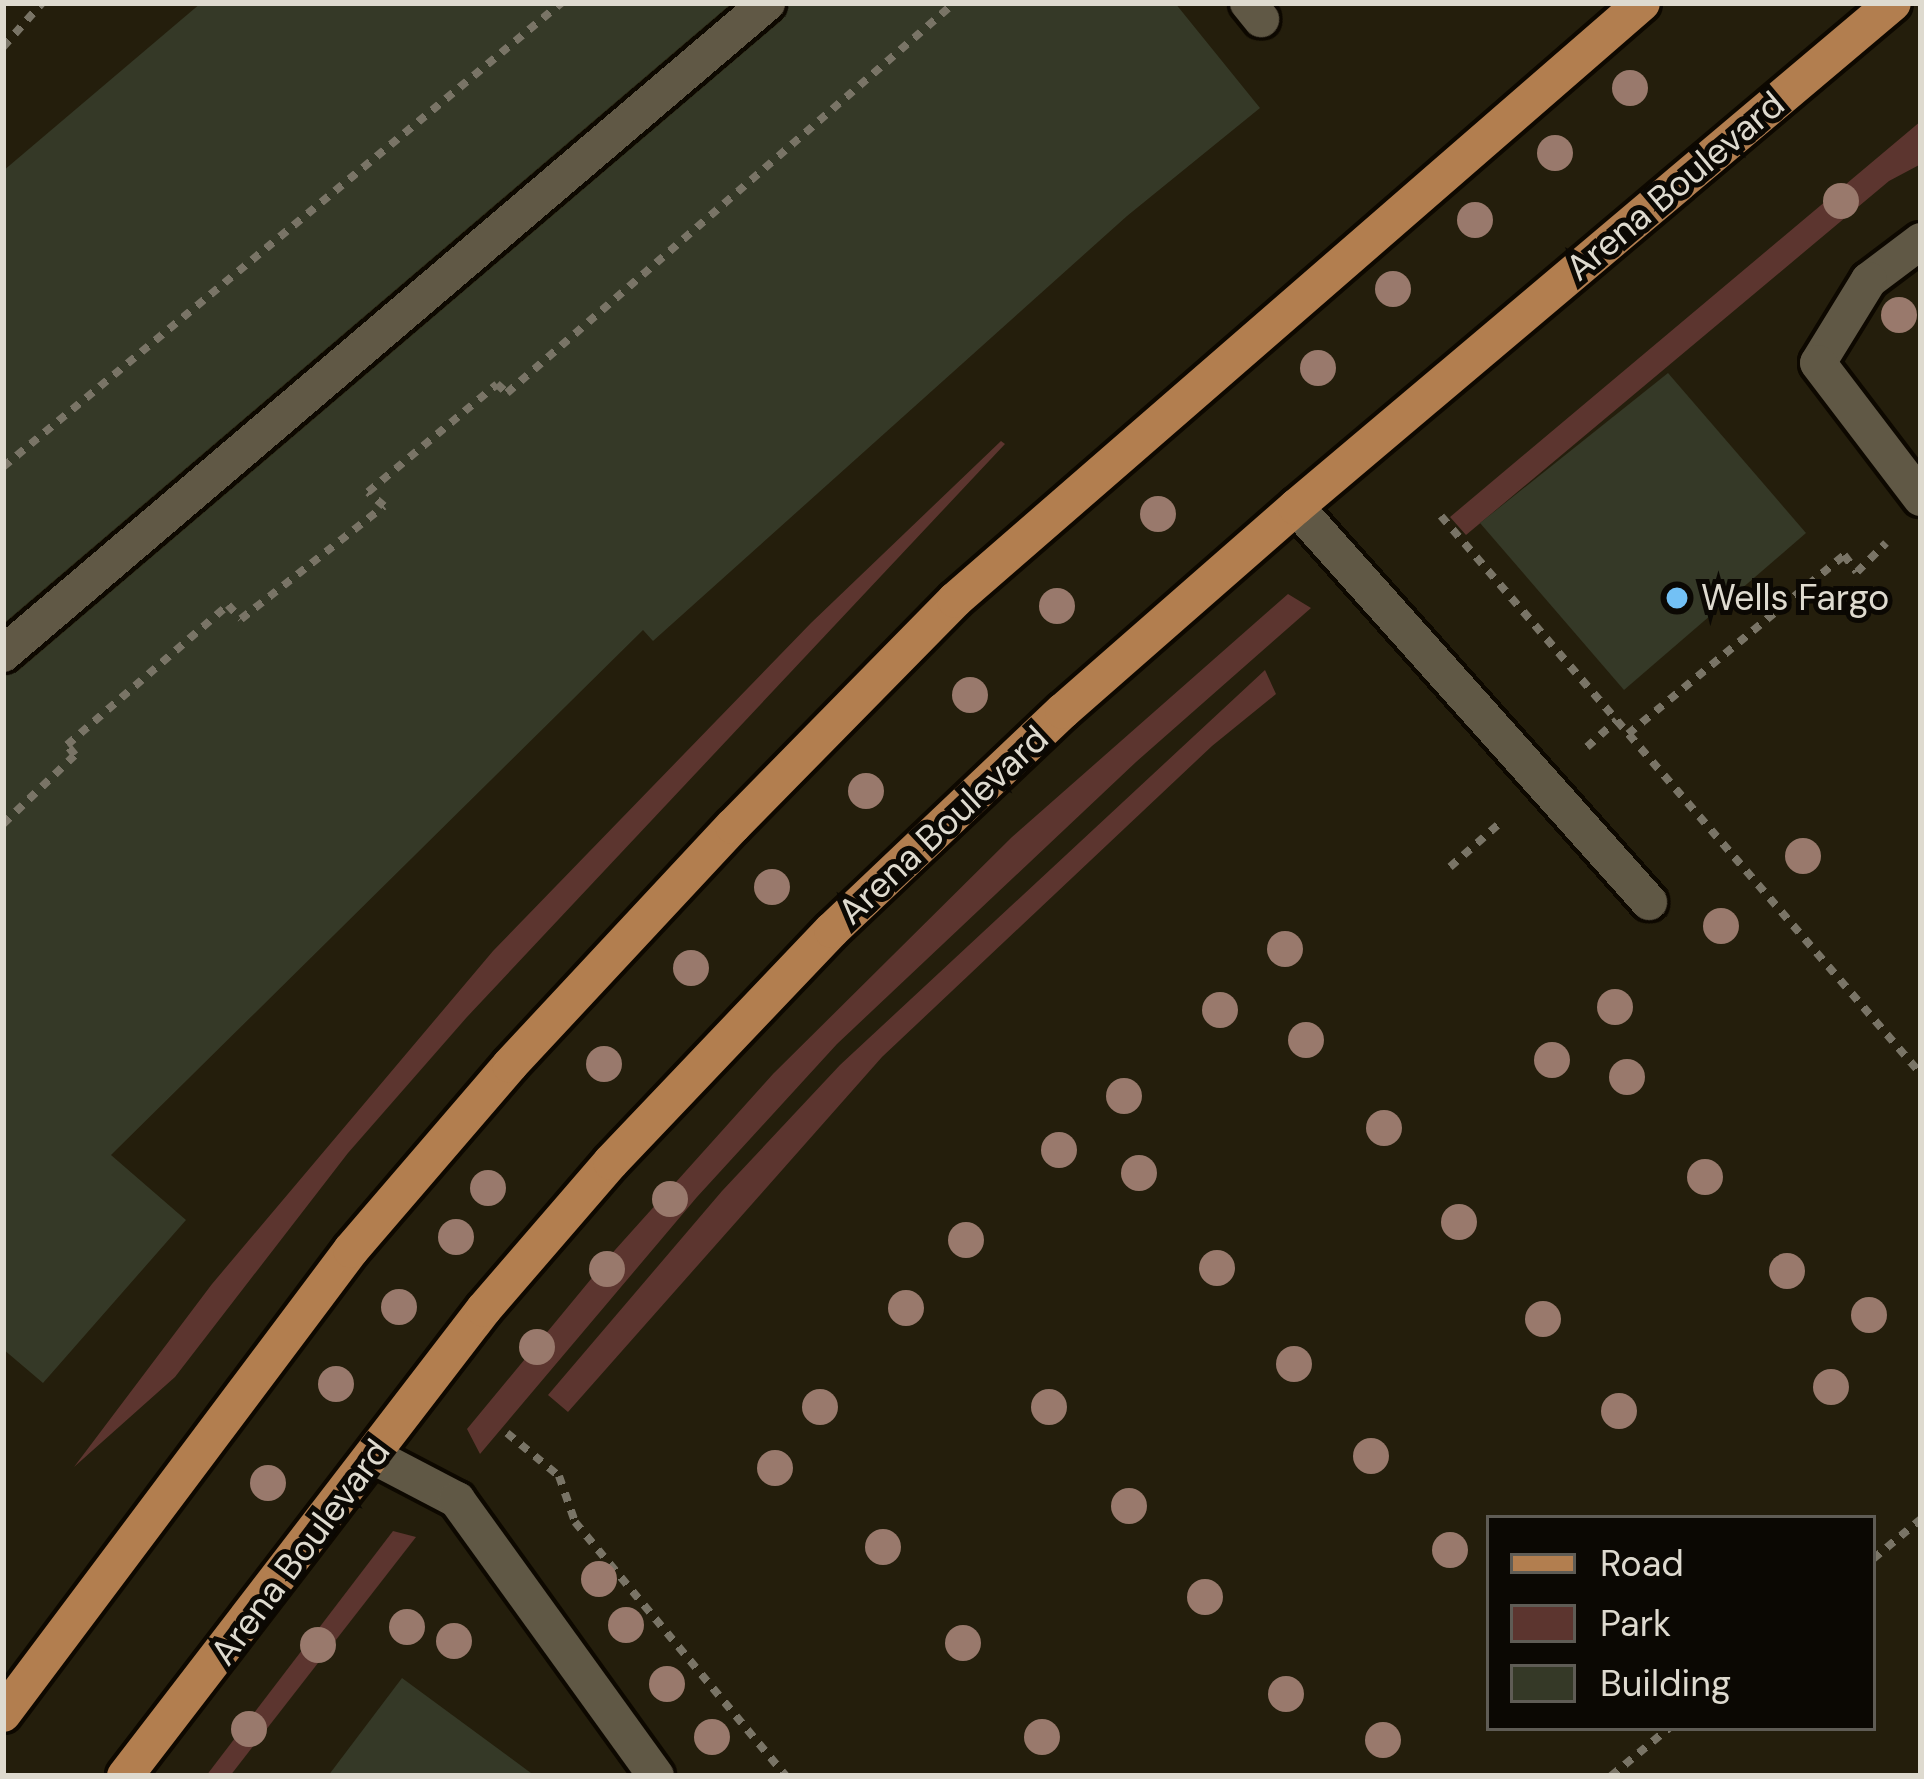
<!DOCTYPE html>
<html>
<head>
<meta charset="utf-8">
<style>
	body { margin:0 }
	#map { position:relative; width:1924px; height:1779px; overflow:hidden; background:#241e0c; font-family:"DM Sans",sans-serif }
	div>[style] { position:absolute }
	.green>* { inset:0; background:#5c352f }
	.building>* { inset:0; background:#353927 }
	.path>* { height:8px; margin-top:-4px; transform-origin:0; background:repeating-linear-gradient(90deg,#797466 0 9px,transparent 0 18px) }
	.roads { filter:drop-shadow(3px 0 #0d0800) drop-shadow(-3px 0 #0d0800) drop-shadow(0 3px #0d0800) drop-shadow(0 -3px #0d0800) }
	.minor>* { height:36px; margin:-18px; padding:0 18px; transform-origin:18px; border-radius:18px; background:#605845 }
	.major>* { height:36px; margin:-18px; padding:0 18px; transform-origin:18px; border-radius:18px; background:#b27e4f }
	.trees>* { width:36px; height:36px; margin:-18px; border-radius:50%; background:#99796c }
	.dots>* { width:33px; height:33px; translate:-50% -50%; box-sizing:border-box; border:6px solid #0b0803; border-radius:50% }
	span { translate:-50% -50%; white-space:nowrap; text-align:center; line-height:1.15; -webkit-text-stroke:10px #0b0803; paint-order:stroke }
	.street-label { font-size:36px; color:#dedacf }
	.poi-label { font-size:36px; color:#dedacf }
	.left { translate:0 -50%; text-align:left }
	.frame { position:absolute; inset:0; border:6px solid #dedacf; pointer-events:none }
	.legend { position:absolute; left:1486px; top:1515px; width:390px; height:216px; box-sizing:border-box; background:#0b0803; border:3px solid #5f5c55; margin:0; padding:15px 21px; list-style:none; font-size:36px; color:#dedacf }
	.legend li { display:flex; align-items:center; gap:24px; height:60px }
	.legend b { width:60px; border:3px solid #5f5c55 }
</style>
</head>
<body>
<div id="map">
	<div class="green">
		<i style="clip-path:polygon(1921px 121px,1921px 164px,1889px 181px,1466px 535px,1450px 517px)"></i>
		<i style="clip-path:polygon(1001px 441px,1005px 444px,467px 1017px,348px 1153px,175px 1377px,74px 1467px,212px 1284px,493px 951px,811px 623px)"></i>
		<i style="clip-path:polygon(1288px 594px,1311px 608px,1136px 762px,837px 1044px,697px 1197px,480px 1454px,467px 1429px,615px 1250px,773px 1074px,1012px 837px)"></i>
		<i style="clip-path:polygon(1265px 670px,1276px 694px,1212px 746px,882px 1057px,568px 1412px,548px 1395px,722px 1191px,840px 1065px)"></i>
		<i style="clip-path:polygon(393px 1531px,416px 1537px,230px 1776px,206px 1776px)"></i>
	</div>
	<div class="building">
		<i style="clip-path:polygon(201px 3px,732px 3px,3px 624px,3px 171px)"></i>
		<i style="clip-path:polygon(789px 3px,1175px 3px,1260px 108px,1127px 216px,653px 641px,643px 630px,111px 1155px,186px 1220px,43px 1383px,3px 1349px,3px 676px,18px 671px,782px 20px)"></i>
		<i style="clip-path:polygon(1668px 373px,1806px 533px,1624px 690px,1480px 523px)"></i>
		<i style="clip-path:polygon(402px 1678px,535px 1776px,328px 1776px)"></i>
	</div>
	<div class="path">
		<i style="left:3px;top:47px;width:59px;rotate:-48.4deg"></i>
		<i style="left:3px;top:467px;width:726px;rotate:-39.74deg"></i>
		<i style="left:1441px;top:516px;width:736px;rotate:49.3deg"></i>
		<i style="left:1628px;top:734px;width:281px;rotate:-39.6deg"></i>
		<i style="left:1844px;top:555px;width:21px;rotate:53deg"></i>
		<i style="left:1857px;top:572px;width:41px;rotate:-45deg"></i>
		<i style="left:1587px;top:747px;width:40px;rotate:-42deg"></i>
		<i style="left:3px;top:824px;width:100px;rotate:-43.8deg"></i>
		<i style="left:75px;top:755px;width:13px;rotate:-129deg"></i>
		<i style="left:67px;top:745px;width:213px;rotate:-41deg"></i>
		<i style="left:228px;top:605px;width:19px;rotate:47deg"></i>
		<i style="left:241px;top:619px;width:182px;rotate:-38.3deg"></i>
		<i style="left:384px;top:506px;width:21px;rotate:-139deg"></i>
		<i style="left:368px;top:492px;width:168px;rotate:-39.9deg"></i>
		<i style="left:497px;top:384px;width:13px;rotate:42deg"></i>
		<i style="left:507px;top:393px;width:593px;rotate:-41.1deg"></i>
		<i style="left:1450px;top:867px;width:65px;rotate:-41.3deg"></i>
		<i style="left:507px;top:1433px;width:67px;rotate:39.6deg"></i>
		<i style="left:559px;top:1476px;width:49px;rotate:70.8deg"></i>
		<i style="left:575px;top:1522px;width:330px;rotate:50.3deg"></i>
		<i style="left:1873px;top:1559px;width:62px;rotate:-39.8deg"></i>
		<i style="left:1611px;top:1776px;width:75px;rotate:-39.6deg"></i>
	</div>
	<div class="roads">
		<div class="minor">
			<i style="left:1248px;top:3px;width:21px;rotate:51deg"></i>
			<i style="left:1921px;top:241px;width:65px;rotate:143.1deg"></i>
			<i style="left:1869px;top:280px;width:97px;rotate:121.6deg"></i>
			<i style="left:1818px;top:363px;width:170px;rotate:52.7deg"></i>
			<i style="left:1296px;top:507px;width:530px;rotate:48.21deg"></i>
			<i style="left:3px;top:654px;width:1004px;rotate:-40.43deg"></i>
			<i style="left:373px;top:1456px;width:95px;rotate:27.6deg"></i>
			<i style="left:457px;top:1500px;width:340px;rotate:54.2deg"></i>
		</div>
		<div class="major">
			<i style="left:3px;top:1714px;width:580px;rotate:-53.13deg"></i>
			<i style="left:351px;top:1250px;width:244px;rotate:-49.3deg"></i>
			<i style="left:510px;top:1065px;width:327px;rotate:-47deg"></i>
			<i style="left:733px;top:826px;width:317px;rotate:-45.5deg"></i>
			<i style="left:955px;top:600px;width:910px;rotate:-40.99deg"></i>
			<i style="left:125px;top:1776px;width:589px;rotate:-52.45deg"></i>
			<i style="left:484px;top:1309px;width:194px;rotate:-49.2deg"></i>
			<i style="left:611px;top:1162px;width:320px;rotate:-46.4deg"></i>
			<i style="left:832px;top:930px;width:318px;rotate:-43.5deg"></i>
			<i style="left:1063px;top:711px;width:310px;rotate:-41.2deg"></i>
			<i style="left:1296px;top:507px;width:781px;rotate:-40.17deg"></i>
		</div>
	</div>
	<div class="trees">
		<i style="left:1630px;top:88px"></i>
		<i style="left:1555px;top:153px"></i>
		<i style="left:1841px;top:201px"></i>
		<i style="left:1475px;top:220px"></i>
		<i style="left:1393px;top:289px"></i>
		<i style="left:1899px;top:315px"></i>
		<i style="left:1318px;top:368px"></i>
		<i style="left:1158px;top:514px"></i>
		<i style="left:1057px;top:606px"></i>
		<i style="left:970px;top:695px"></i>
		<i style="left:866px;top:791px"></i>
		<i style="left:1803px;top:856px"></i>
		<i style="left:772px;top:887px"></i>
		<i style="left:1721px;top:926px"></i>
		<i style="left:1285px;top:949px"></i>
		<i style="left:691px;top:968px"></i>
		<i style="left:1615px;top:1007px"></i>
		<i style="left:1220px;top:1010px"></i>
		<i style="left:1306px;top:1040px"></i>
		<i style="left:1552px;top:1060px"></i>
		<i style="left:604px;top:1064px"></i>
		<i style="left:1627px;top:1077px"></i>
		<i style="left:1124px;top:1096px"></i>
		<i style="left:1384px;top:1128px"></i>
		<i style="left:1059px;top:1150px"></i>
		<i style="left:1139px;top:1173px"></i>
		<i style="left:1705px;top:1177px"></i>
		<i style="left:488px;top:1188px"></i>
		<i style="left:670px;top:1199px"></i>
		<i style="left:1459px;top:1222px"></i>
		<i style="left:456px;top:1237px"></i>
		<i style="left:966px;top:1240px"></i>
		<i style="left:1217px;top:1268px"></i>
		<i style="left:607px;top:1269px"></i>
		<i style="left:1787px;top:1271px"></i>
		<i style="left:399px;top:1307px"></i>
		<i style="left:906px;top:1308px"></i>
		<i style="left:1869px;top:1315px"></i>
		<i style="left:1543px;top:1319px"></i>
		<i style="left:537px;top:1347px"></i>
		<i style="left:1294px;top:1364px"></i>
		<i style="left:336px;top:1384px"></i>
		<i style="left:1831px;top:1387px"></i>
		<i style="left:820px;top:1407px"></i>
		<i style="left:1049px;top:1407px"></i>
		<i style="left:1619px;top:1411px"></i>
		<i style="left:1371px;top:1456px"></i>
		<i style="left:775px;top:1468px"></i>
		<i style="left:268px;top:1483px"></i>
		<i style="left:1129px;top:1506px"></i>
		<i style="left:883px;top:1547px"></i>
		<i style="left:1450px;top:1550px"></i>
		<i style="left:599px;top:1579px"></i>
		<i style="left:1205px;top:1597px"></i>
		<i style="left:626px;top:1625px"></i>
		<i style="left:407px;top:1627px"></i>
		<i style="left:454px;top:1641px"></i>
		<i style="left:963px;top:1643px"></i>
		<i style="left:318px;top:1645px"></i>
		<i style="left:667px;top:1684px"></i>
		<i style="left:1286px;top:1694px"></i>
		<i style="left:249px;top:1729px"></i>
		<i style="left:712px;top:1737px"></i>
		<i style="left:1042px;top:1737px"></i>
		<i style="left:1383px;top:1740px"></i>
	</div>
	<div class="dots">
		<i style="left:1677px;top:598px;background:#73c1f5"></i>
	</div>
	<div class="street-label">
		<span style="left:1675px;top:186px;rotate:-40deg">Arena Boulevard</span>
		<span style="left:943px;top:825px;rotate:-43deg">Arena Boulevard</span>
		<span style="left:300px;top:1552px;rotate:-53deg">Arena Boulevard</span>
	</div>
	<div class="poi-label">
		<span class="left" style="left:1701px;top:598px">Wells Fargo</span>
	</div>
	<div class="frame"></div>
	<ul class="legend">
	<li><b style="height:15px;background:#b27e4f"></b>Road</li>
	<li><b style="height:33px;background:#5c352f"></b>Park</li>
	<li><b style="height:33px;background:#353927"></b>Building</li>
	</ul>
</div>
</body>
</html>
